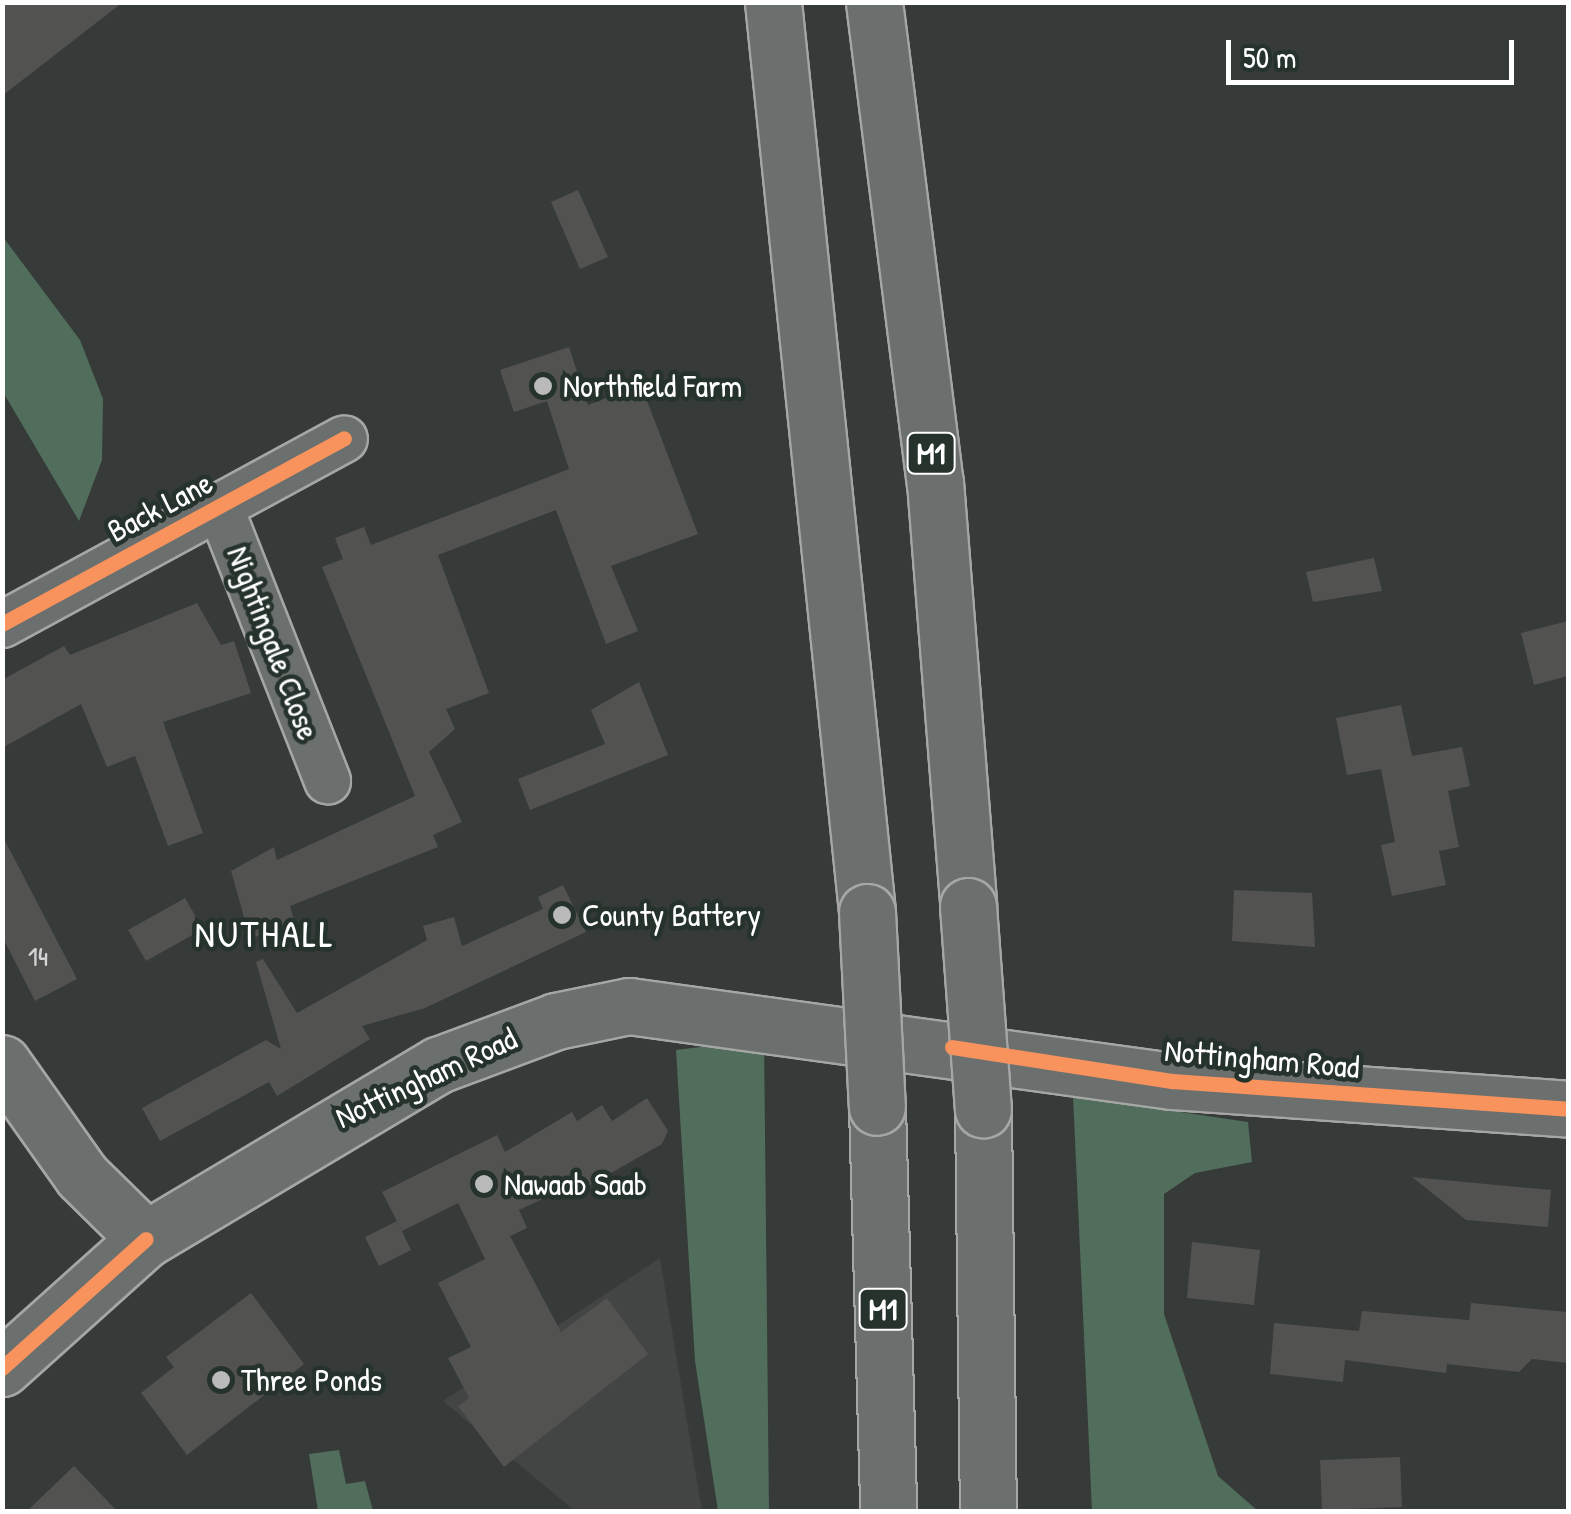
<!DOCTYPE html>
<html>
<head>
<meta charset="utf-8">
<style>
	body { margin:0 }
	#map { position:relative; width:1571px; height:1514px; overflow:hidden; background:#363a38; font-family:"Patrick Hand",sans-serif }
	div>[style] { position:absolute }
	.built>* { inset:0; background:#434544 }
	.green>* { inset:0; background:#506e5b }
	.building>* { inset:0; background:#525251 }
	.roads { filter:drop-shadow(2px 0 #a5a6a5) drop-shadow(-2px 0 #a5a6a5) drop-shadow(0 2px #a5a6a5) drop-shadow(0 -2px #a5a6a5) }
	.minor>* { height:45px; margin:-22.5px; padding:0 22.5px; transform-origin:22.5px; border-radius:22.5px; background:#6b6f6d }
	.tertiary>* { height:55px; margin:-27.5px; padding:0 27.5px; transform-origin:27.5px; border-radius:27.5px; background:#6b6f6d }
	.secondary>* { height:55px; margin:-27.5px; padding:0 27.5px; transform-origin:27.5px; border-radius:27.5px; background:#6b6f6d }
	.motorway>* { height:55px; margin:-27.5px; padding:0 27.5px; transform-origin:27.5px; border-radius:27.5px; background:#6b6f6d }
	.bridges { filter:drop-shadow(2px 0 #a5a6a5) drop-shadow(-2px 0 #a5a6a5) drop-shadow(0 2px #a5a6a5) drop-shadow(0 -2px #a5a6a5) }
	.motorway-bridge>* { height:55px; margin:-27.5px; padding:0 27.5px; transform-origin:27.5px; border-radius:27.5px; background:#6b6f6d }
	.cycleway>* { height:15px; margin:-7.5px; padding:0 7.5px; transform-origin:7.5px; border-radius:7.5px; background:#f8935d }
	.dots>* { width:28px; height:28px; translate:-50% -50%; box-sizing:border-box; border:5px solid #26332d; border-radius:50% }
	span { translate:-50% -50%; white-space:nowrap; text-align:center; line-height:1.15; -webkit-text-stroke:9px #26332d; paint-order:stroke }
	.number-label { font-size:28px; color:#d4d4d4 }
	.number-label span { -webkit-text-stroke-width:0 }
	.shield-label span { padding:2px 8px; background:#26332d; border:2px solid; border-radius:8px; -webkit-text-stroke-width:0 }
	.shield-label { font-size:30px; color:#fff; font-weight:700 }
	.poi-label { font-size:32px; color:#fff }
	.left { translate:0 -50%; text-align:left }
	.street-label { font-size:32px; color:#fff }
	.quarter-label { font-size:38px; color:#fff; letter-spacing:2.5px }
	.frame { position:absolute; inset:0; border:5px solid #fff; pointer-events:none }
	.scale { position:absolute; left:1226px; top:40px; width:288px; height:45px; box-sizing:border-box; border:5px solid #fff; border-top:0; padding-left:12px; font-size:30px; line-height:35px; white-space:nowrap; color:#fff; -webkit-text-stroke:8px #26332d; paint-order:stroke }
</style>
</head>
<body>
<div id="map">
	<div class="built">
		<i style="clip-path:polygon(660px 1258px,702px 1511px,575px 1511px,443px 1401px)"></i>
	</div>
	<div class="green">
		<i style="clip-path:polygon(3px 237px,80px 340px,103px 399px,102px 460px,79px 521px,3px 392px)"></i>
		<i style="clip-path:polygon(764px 1039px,769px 1511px,718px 1511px,695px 1361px,676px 1050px)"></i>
		<i style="clip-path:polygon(1073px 1096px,1248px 1122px,1252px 1162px,1195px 1173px,1164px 1194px,1164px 1314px,1218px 1476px,1258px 1511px,1092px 1511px)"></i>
		<i style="clip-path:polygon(339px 1450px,346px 1484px,365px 1481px,373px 1511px,318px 1511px,309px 1454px)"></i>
	</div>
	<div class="building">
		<i style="clip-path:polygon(2px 2px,123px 2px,2px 96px)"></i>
		<i style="clip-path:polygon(578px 190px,608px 257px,580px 269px,551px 202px)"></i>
		<i style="clip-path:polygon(569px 347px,588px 405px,641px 385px,698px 534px,611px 566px,638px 631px,606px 644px,556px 510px,438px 555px,489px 693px,446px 709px,455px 729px,429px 752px,462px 822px,433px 835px,438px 847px,290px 906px,296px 927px,250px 938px,231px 871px,274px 847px,277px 860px,415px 796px,322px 567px,343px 559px,335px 538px,364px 527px,371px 545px,569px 469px,547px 401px,514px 412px,500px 370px)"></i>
		<i style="clip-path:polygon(1374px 558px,1382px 591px,1313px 602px,1306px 572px)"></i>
		<i style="clip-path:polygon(197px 603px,221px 645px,234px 641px,251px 693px,163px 722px,203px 833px,168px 846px,135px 756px,107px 767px,81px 704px,2px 748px,2px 680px,64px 646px,70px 655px)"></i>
		<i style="clip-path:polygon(1568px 621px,1568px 676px,1534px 685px,1521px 633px)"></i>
		<i style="clip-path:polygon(639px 682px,668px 755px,530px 810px,518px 779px,605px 744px,591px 710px)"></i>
		<i style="clip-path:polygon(1401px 705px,1412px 756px,1462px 747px,1470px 786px,1448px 791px,1459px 847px,1439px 851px,1446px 885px,1392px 896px,1381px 845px,1395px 842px,1381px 769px,1347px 775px,1336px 718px)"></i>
		<i style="clip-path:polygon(2px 835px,77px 979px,35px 1001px,2px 936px)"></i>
		<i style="clip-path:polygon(563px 885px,586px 932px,425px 1008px,362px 1026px,370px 1039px,277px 1096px,269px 1082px,160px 1141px,142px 1108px,266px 1040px,281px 1049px,256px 962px,263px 959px,297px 1013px,427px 940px,423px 926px,454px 917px,462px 946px,543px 909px,538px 897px)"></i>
		<i style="clip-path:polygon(1234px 890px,1312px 893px,1315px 947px,1232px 941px)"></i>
		<i style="clip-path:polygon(185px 898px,203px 929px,146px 961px,128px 930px)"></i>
		<i style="clip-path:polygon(647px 1098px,668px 1131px,662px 1144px,574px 1194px,570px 1186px,519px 1210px,527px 1228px,510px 1236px,561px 1332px,607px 1298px,648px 1354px,504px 1467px,458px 1406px,469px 1398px,448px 1358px,471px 1347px,438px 1283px,485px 1259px,458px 1203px,402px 1231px,382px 1192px,497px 1135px,505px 1152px,572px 1112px,577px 1121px,602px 1105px,612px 1121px)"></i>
		<i style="clip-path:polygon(1412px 1177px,1551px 1190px,1548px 1227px,1466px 1220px)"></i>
		<i style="clip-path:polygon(397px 1221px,411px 1250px,379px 1266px,365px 1237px)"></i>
		<i style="clip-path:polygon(1192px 1242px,1260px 1250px,1254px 1305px,1187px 1298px)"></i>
		<i style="clip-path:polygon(251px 1293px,304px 1364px,187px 1455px,141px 1393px,174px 1367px,166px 1357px)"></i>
		<i style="clip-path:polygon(1471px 1303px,1568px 1312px,1568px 1363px,1532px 1359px,1519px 1372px,1447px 1364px,1446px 1373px,1345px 1360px,1343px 1382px,1270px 1374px,1274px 1323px,1359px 1331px,1362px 1311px,1469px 1320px)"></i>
		<i style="clip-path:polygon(1400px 1457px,1402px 1507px,1322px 1510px,1320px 1460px)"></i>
		<i style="clip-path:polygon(74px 1466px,118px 1512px,26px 1512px)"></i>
	</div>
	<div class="roads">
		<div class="minor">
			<i style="left:219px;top:506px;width:295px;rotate:68.5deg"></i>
			<i style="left:2px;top:624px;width:389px;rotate:-28.5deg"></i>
		</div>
		<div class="tertiary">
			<i style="left:2px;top:1368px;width:193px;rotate:-41.9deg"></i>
		</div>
		<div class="secondary">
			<i style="left:2px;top:1063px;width:138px;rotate:54.7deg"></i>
			<i style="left:82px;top:1176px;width:90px;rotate:44.5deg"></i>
			<i style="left:146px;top:1239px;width:340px;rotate:-30.8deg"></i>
			<i style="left:438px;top:1065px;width:126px;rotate:-20.4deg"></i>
			<i style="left:556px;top:1021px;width:75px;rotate:-11.6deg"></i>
			<i style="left:629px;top:1006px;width:548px;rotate:7.86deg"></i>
			<i style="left:1172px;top:1081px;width:397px;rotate:4deg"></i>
		</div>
		<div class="motorway">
			<i style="left:773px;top:2px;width:915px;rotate:84.1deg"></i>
			<i style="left:874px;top:2px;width:484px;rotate:82.8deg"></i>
			<i style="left:935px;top:482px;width:425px;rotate:85.5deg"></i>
			<i style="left:877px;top:1107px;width:405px;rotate:88.4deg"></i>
			<i style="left:983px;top:1109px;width:403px;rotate:89.3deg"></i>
		</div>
	</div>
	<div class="bridges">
		<div class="motorway-bridge">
			<i style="left:968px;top:906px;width:204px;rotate:85.8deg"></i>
			<i style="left:867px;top:912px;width:195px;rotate:87.1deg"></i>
		</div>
	</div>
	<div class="cycleway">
		<i style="left:2px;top:624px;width:389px;rotate:-28.5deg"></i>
		<i style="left:952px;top:1047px;width:223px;rotate:8.8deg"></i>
		<i style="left:1172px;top:1081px;width:397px;rotate:4deg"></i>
		<i style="left:2px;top:1368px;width:193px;rotate:-41.9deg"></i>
	</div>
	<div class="dots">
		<i style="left:543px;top:386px;background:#b9bab9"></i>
		<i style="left:562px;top:915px;background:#b9bab9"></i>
		<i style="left:484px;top:1184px;background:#b9bab9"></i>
		<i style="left:221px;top:1380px;background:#b9bab9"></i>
	</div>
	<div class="number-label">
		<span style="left:38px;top:956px">14</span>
	</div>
	<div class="shield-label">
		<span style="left:931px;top:453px">M1</span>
		<span style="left:883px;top:1309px">M1</span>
	</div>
	<div class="poi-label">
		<span class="left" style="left:563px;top:386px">Northfield Farm</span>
		<span class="left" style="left:582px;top:915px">County Battery</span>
		<span class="left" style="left:504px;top:1184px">Nawaab Saab</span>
		<span class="left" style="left:241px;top:1380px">Three Ponds</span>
	</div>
	<div class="street-label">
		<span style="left:160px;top:507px;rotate:-28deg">Back Lane</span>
		<span style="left:273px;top:643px;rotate:69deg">Nightingale Close</span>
		<span style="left:1262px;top:1059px;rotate:5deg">Nottingham Road</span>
		<span style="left:426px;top:1078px;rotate:-25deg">Nottingham Road</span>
	</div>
	<div class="quarter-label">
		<span style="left:265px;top:934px">NUTHALL</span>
	</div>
	<div class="frame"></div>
	<div class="scale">50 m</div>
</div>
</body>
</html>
